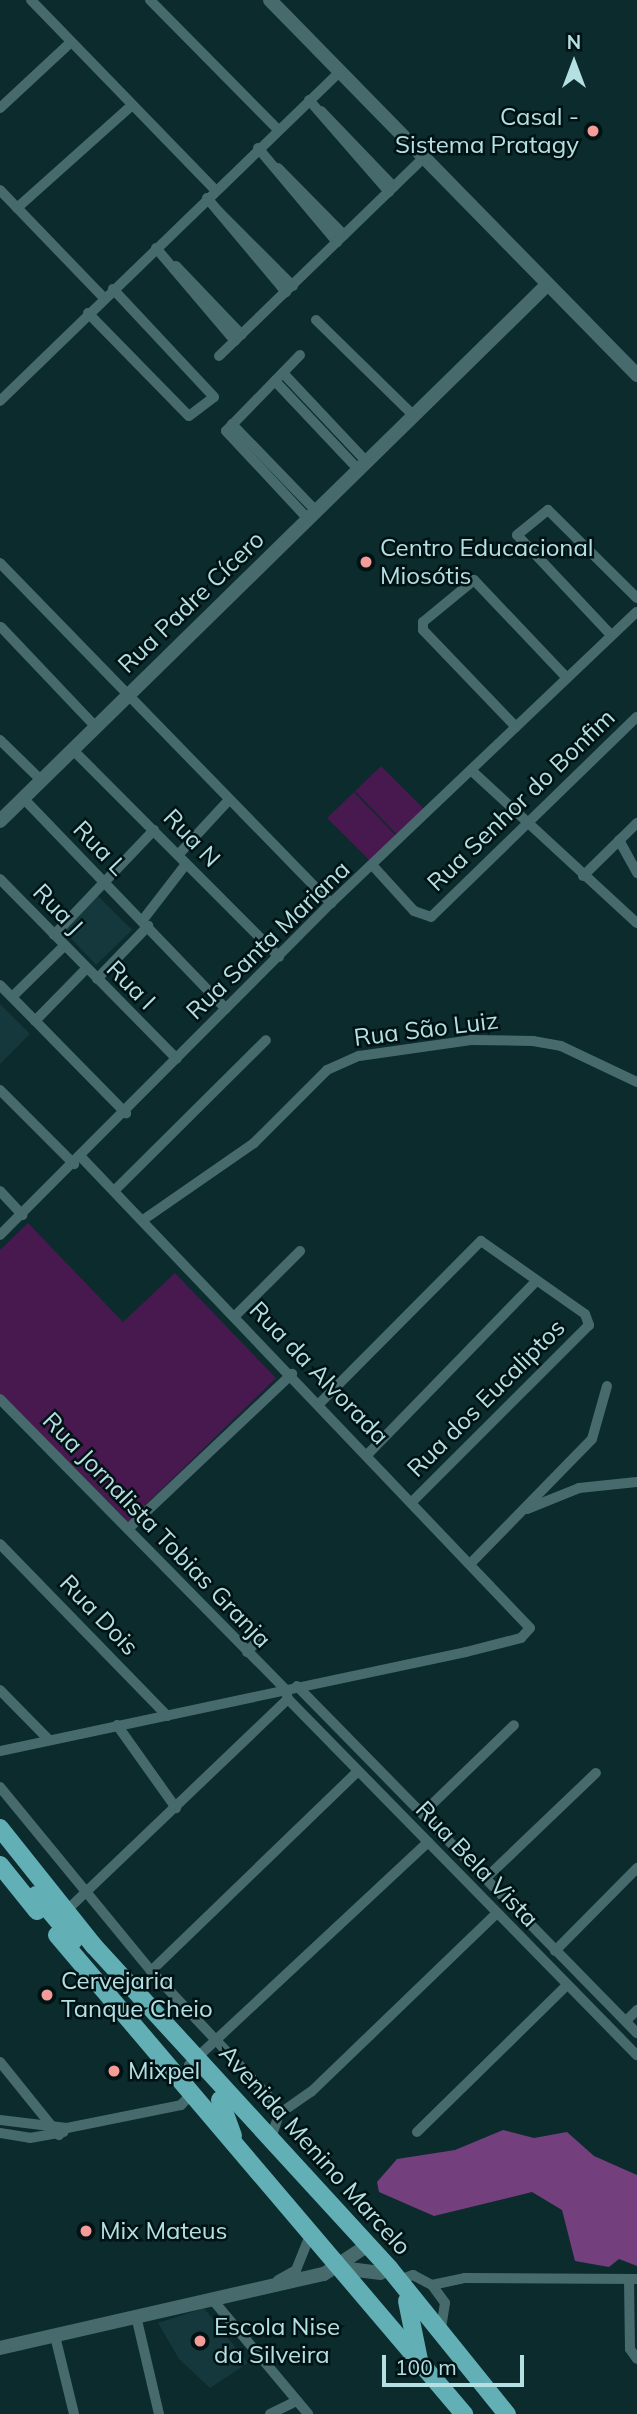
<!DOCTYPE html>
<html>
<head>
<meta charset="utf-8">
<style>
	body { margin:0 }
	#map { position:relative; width:637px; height:2414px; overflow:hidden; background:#0b2b2d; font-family:Mulish,sans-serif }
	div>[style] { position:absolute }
	.built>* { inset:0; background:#14383b }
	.green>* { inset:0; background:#47194f }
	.forest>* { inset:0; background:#743f7d }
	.minor>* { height:10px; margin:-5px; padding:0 5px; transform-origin:5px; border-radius:5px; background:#476b6d }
	.tertiary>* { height:14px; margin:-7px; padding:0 7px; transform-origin:7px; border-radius:7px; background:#476b6d }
	.primary>* { height:18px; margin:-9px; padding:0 9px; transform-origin:9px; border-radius:9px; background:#62b0b6 }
	.dots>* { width:19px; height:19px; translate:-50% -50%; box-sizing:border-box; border:4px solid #001213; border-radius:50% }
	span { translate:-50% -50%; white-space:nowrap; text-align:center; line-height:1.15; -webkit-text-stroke:5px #001213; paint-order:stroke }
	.poi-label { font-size:24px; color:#b4e0e3 }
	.right { translate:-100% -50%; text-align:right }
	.left { translate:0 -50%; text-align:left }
	.street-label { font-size:24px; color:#b4e0e3 }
	.north { position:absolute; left:539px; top:28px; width:70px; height:70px; -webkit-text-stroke:5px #001213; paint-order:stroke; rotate:0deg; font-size:19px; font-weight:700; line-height:28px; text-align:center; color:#b4e0e3 }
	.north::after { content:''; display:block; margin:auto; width:24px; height:32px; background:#b4e0e3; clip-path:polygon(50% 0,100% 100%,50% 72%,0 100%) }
	.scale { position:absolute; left:382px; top:2355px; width:142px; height:32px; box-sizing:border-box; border:4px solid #b4e0e3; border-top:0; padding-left:9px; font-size:21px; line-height:24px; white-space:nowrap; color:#b4e0e3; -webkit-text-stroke:5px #001213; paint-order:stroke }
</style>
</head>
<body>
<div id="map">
	<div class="built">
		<i style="clip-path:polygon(98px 896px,132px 930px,96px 965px,64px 931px)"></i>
		<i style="clip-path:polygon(0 1004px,30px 1034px,0 1064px)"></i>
		<i style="clip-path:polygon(204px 2308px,248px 2363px,210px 2388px,179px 2359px,158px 2323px)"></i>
	</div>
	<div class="green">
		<i style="clip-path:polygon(381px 766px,428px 813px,401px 839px,355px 791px)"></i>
		<i style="clip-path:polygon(354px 792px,400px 840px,374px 865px,327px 818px)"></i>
		<i style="clip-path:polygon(28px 1223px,123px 1322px,175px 1273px,276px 1378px,128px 1522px,0 1395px,0 1250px)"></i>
	</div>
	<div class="forest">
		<i style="clip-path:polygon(503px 2130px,534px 2138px,567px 2132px,594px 2156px,637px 2175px,637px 2266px,619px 2259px,609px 2267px,575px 2261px,562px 2210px,532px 2192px,434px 2216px,379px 2192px,377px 2182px,397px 2159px,455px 2150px)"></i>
	</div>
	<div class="minor">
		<i style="left:31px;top:0;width:264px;rotate:45.9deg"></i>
		<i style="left:150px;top:0;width:182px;rotate:45.4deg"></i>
		<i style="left:309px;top:100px;width:122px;rotate:49deg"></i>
		<i style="left:0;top:108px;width:97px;rotate:-42.9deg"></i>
		<i style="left:321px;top:111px;width:105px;rotate:46.2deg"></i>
		<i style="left:258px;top:148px;width:123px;rotate:50deg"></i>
		<i style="left:278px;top:168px;width:94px;rotate:45.4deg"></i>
		<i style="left:0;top:190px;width:150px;rotate:46.1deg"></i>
		<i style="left:207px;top:198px;width:123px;rotate:50deg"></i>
		<i style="left:17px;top:208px;width:153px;rotate:-41.8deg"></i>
		<i style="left:218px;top:211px;width:106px;rotate:45deg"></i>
		<i style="left:156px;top:248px;width:122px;rotate:49.7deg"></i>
		<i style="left:176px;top:266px;width:95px;rotate:46.3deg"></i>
		<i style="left:88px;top:313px;width:144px;rotate:45.6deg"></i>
		<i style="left:189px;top:416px;width:31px;rotate:-37deg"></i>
		<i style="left:214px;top:397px;width:148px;rotate:-133.1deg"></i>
		<i style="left:316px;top:320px;width:136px;rotate:44.4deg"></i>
		<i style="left:300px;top:355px;width:106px;rotate:134.2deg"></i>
		<i style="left:226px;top:431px;width:120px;rotate:47deg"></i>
		<i style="left:219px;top:356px;width:284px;rotate:-44.1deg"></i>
		<i style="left:283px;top:373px;width:121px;rotate:46.7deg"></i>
		<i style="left:275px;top:381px;width:121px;rotate:46.7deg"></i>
		<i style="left:0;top:401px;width:472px;rotate:-44.1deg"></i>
		<i style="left:232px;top:424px;width:121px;rotate:46deg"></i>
		<i style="left:0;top:563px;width:475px;rotate:45.8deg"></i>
		<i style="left:1px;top:627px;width:138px;rotate:46.5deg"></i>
		<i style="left:611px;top:635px;width:137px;rotate:-133.2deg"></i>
		<i style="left:517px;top:535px;width:40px;rotate:-39deg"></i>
		<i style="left:548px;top:510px;width:125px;rotate:44.7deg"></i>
		<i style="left:516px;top:727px;width:134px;rotate:-133.8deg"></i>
		<i style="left:423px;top:630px;width:8px;rotate:-90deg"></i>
		<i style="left:423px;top:622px;width:66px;rotate:-39.5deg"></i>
		<i style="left:474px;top:580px;width:134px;rotate:46.5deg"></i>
		<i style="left:0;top:740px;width:59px;rotate:44.3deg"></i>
		<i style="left:73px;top:750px;width:292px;rotate:45.1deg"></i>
		<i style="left:472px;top:771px;width:224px;rotate:42.7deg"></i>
		<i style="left:24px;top:799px;width:291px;rotate:46.1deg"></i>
		<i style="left:619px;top:840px;width:38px;rotate:61deg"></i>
		<i style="left:178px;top:855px;width:74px;rotate:-47.2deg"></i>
		<i style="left:374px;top:867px;width:59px;rotate:47.7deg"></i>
		<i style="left:414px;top:911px;width:18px;rotate:19deg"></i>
		<i style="left:431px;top:917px;width:287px;rotate:-44.2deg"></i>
		<i style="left:583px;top:876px;width:76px;rotate:-44.5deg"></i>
		<i style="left:0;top:879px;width:252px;rotate:45.5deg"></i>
		<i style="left:142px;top:921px;width:72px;rotate:-52.3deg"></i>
		<i style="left:54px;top:935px;width:145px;rotate:-46.4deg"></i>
		<i style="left:97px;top:979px;width:74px;rotate:-46.1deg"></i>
		<i style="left:0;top:985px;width:180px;rotate:45.5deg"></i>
		<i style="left:12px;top:997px;width:73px;rotate:-44.4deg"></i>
		<i style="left:35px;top:1021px;width:73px;rotate:-45.6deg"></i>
		<i style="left:0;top:1090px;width:105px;rotate:45deg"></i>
		<i style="left:0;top:1191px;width:33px;rotate:47deg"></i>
		<i style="left:114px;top:1191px;width:214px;rotate:-44.8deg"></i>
		<i style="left:143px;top:1220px;width:135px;rotate:-34.7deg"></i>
		<i style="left:254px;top:1143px;width:103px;rotate:-45deg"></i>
		<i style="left:327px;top:1070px;width:35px;rotate:-24deg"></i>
		<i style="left:359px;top:1056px;width:113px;rotate:-8.1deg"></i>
		<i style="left:471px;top:1040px;width:62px;rotate:0.9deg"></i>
		<i style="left:533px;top:1041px;width:28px;rotate:10deg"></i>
		<i style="left:561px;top:1046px;width:84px;rotate:25.3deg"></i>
		<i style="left:0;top:1235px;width:469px;rotate:-45.1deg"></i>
		<i style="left:331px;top:903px;width:422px;rotate:-43.6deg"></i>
		<i style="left:235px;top:1316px;width:92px;rotate:-45deg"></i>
		<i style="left:0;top:1399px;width:407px;rotate:45.5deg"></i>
		<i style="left:319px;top:1404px;width:230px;rotate:-45.2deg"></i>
		<i style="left:481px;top:1241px;width:127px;rotate:35.1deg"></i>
		<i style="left:585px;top:1314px;width:12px;rotate:70deg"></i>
		<i style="left:589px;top:1325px;width:249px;rotate:135deg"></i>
		<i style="left:368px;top:1454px;width:241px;rotate:-45.8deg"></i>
		<i style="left:527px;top:1509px;width:56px;rotate:-22deg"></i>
		<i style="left:579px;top:1488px;width:58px;rotate:-5.9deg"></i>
		<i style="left:128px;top:1529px;width:226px;rotate:-43.4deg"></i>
		<i style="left:0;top:1544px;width:240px;rotate:45.8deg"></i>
		<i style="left:471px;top:1563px;width:173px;rotate:-45.7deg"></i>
		<i style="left:592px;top:1439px;width:55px;rotate:-74.2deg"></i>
		<i style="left:247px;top:1652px;width:16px;rotate:-47deg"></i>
		<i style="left:297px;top:1686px;width:486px;rotate:45.6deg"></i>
		<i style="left:0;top:1690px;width:69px;rotate:45.6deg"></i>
		<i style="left:288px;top:1699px;width:499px;rotate:45.6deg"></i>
		<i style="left:117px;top:1725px;width:102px;rotate:54.6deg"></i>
		<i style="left:0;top:1751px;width:476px;rotate:-12deg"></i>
		<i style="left:466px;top:1652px;width:57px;rotate:-14.3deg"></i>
		<i style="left:521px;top:1638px;width:13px;rotate:-48deg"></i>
		<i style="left:530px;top:1628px;width:651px;rotate:-133.63deg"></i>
		<i style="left:0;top:1787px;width:238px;rotate:50.6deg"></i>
		<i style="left:151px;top:1971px;width:178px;rotate:46.8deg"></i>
		<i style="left:273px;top:2101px;width:14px;rotate:65deg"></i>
		<i style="left:279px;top:2114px;width:26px;rotate:108deg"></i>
		<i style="left:424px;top:1812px;width:125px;rotate:-44deg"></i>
		<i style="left:486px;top:1878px;width:152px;rotate:-43.7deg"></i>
		<i style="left:65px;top:1912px;width:308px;rotate:-43.7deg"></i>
		<i style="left:288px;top:1699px;width:7px;rotate:-106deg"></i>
		<i style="left:555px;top:1951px;width:117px;rotate:-45.3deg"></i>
		<i style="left:151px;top:1971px;width:288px;rotate:-44deg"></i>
		<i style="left:626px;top:2021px;width:16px;rotate:-45deg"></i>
		<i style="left:0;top:2062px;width:94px;rotate:51.1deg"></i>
		<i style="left:189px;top:2065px;width:327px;rotate:-43deg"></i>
		<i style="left:279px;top:2114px;width:39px;rotate:-35deg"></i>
		<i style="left:311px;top:2092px;width:255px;rotate:-43.9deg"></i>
		<i style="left:0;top:2120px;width:67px;rotate:6.8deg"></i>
		<i style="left:67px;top:2128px;width:116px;rotate:-11.4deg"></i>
		<i style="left:181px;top:2105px;width:16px;rotate:-47deg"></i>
		<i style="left:417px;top:2132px;width:209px;rotate:-44.4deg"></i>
		<i style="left:0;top:2133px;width:30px;rotate:9deg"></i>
		<i style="left:30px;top:2138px;width:34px;rotate:-10deg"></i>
		<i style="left:629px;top:2279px;width:70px;rotate:89.2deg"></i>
		<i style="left:630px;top:2349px;width:12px;rotate:55deg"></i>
		<i style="left:278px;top:2280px;width:21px;rotate:-29deg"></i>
		<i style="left:296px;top:2270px;width:40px;rotate:-68deg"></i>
		<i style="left:397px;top:2281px;width:17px;rotate:-21deg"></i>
		<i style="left:413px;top:2275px;width:21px;rotate:28deg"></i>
		<i style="left:432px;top:2285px;width:22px;rotate:54deg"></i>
		<i style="left:445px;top:2303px;width:26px;rotate:99deg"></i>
		<i style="left:432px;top:2285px;width:34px;rotate:-12deg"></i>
		<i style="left:465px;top:2278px;width:172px;rotate:0.3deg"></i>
		<i style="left:212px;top:2299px;width:150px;rotate:50.1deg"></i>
		<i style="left:136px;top:2316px;width:101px;rotate:76.8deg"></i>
		<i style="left:55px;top:2336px;width:80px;rotate:76.3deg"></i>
		<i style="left:270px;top:2414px;width:30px;rotate:-26deg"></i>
	</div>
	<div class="tertiary">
		<i style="left:270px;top:0;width:525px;rotate:45.62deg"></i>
		<i style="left:0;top:821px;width:766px;rotate:-44.42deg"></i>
		<i style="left:341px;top:2268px;width:40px;rotate:7.1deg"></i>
		<i style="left:0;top:2348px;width:332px;rotate:-12.9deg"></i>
		<i style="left:324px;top:2274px;width:53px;rotate:-33.4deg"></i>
	</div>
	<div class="primary">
		<i style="left:0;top:1828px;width:151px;rotate:51.5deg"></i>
		<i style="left:94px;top:1946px;width:437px;rotate:47.5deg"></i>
		<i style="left:389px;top:2268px;width:188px;rotate:51.1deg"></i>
		<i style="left:0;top:1865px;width:59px;rotate:51.2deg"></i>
		<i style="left:36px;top:1895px;width:59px;rotate:49.8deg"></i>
		<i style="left:57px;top:1935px;width:629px;rotate:49.65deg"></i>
		<i style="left:220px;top:2100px;width:38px;rotate:70deg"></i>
		<i style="left:407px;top:2301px;width:60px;rotate:78.5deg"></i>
	</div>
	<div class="dots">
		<i style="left:593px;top:131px;background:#f59b98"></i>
		<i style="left:366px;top:562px;background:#f59b98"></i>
		<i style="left:47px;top:1995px;background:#f59b98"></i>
		<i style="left:114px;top:2071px;background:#f59b98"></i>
		<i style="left:86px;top:2231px;background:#f59b98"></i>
		<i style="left:200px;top:2341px;background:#f59b98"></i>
	</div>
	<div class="poi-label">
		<span class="right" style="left:579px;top:131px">Casal -<br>Sistema Pratagy</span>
		<span class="left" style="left:380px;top:562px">Centro Educacional<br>Miosótis</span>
		<span class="left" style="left:61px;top:1995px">Cervejaria<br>Tanque Cheio</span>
		<span class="left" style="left:128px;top:2071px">Mixpel</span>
		<span class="left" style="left:100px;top:2231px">Mix Mateus</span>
		<span class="left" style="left:214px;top:2341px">Escola Nise<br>da Silveira</span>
	</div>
	<div class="street-label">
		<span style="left:191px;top:602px;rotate:-44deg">Rua Padre Cícero</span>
		<span style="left:521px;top:800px;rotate:-44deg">Rua Senhor do Bonfim</span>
		<span style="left:192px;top:838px;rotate:46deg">Rua N</span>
		<span style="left:100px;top:848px;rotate:46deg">Rua L</span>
		<span style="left:58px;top:909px;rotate:46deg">Rua J</span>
		<span style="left:268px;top:940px;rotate:-44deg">Rua Santa Mariana</span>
		<span style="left:131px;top:985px;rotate:45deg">Rua I</span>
		<span style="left:426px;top:1029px;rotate:-7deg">Rua São Luiz</span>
		<span style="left:319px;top:1373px;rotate:46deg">Rua da Alvorada</span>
		<span style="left:486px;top:1398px;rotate:-45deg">Rua dos Eucaliptos</span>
		<span style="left:157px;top:1530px;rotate:46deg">Rua Jornalista Tobias Granja</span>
		<span style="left:99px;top:1615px;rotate:46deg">Rua Dois</span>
		<span style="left:477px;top:1864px;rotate:46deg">Rua Bela Vista</span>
		<span style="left:315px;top:2150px;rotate:48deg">Avenida Menino Marcelo</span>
	</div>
	<div class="north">N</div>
	<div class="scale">100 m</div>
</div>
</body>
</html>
